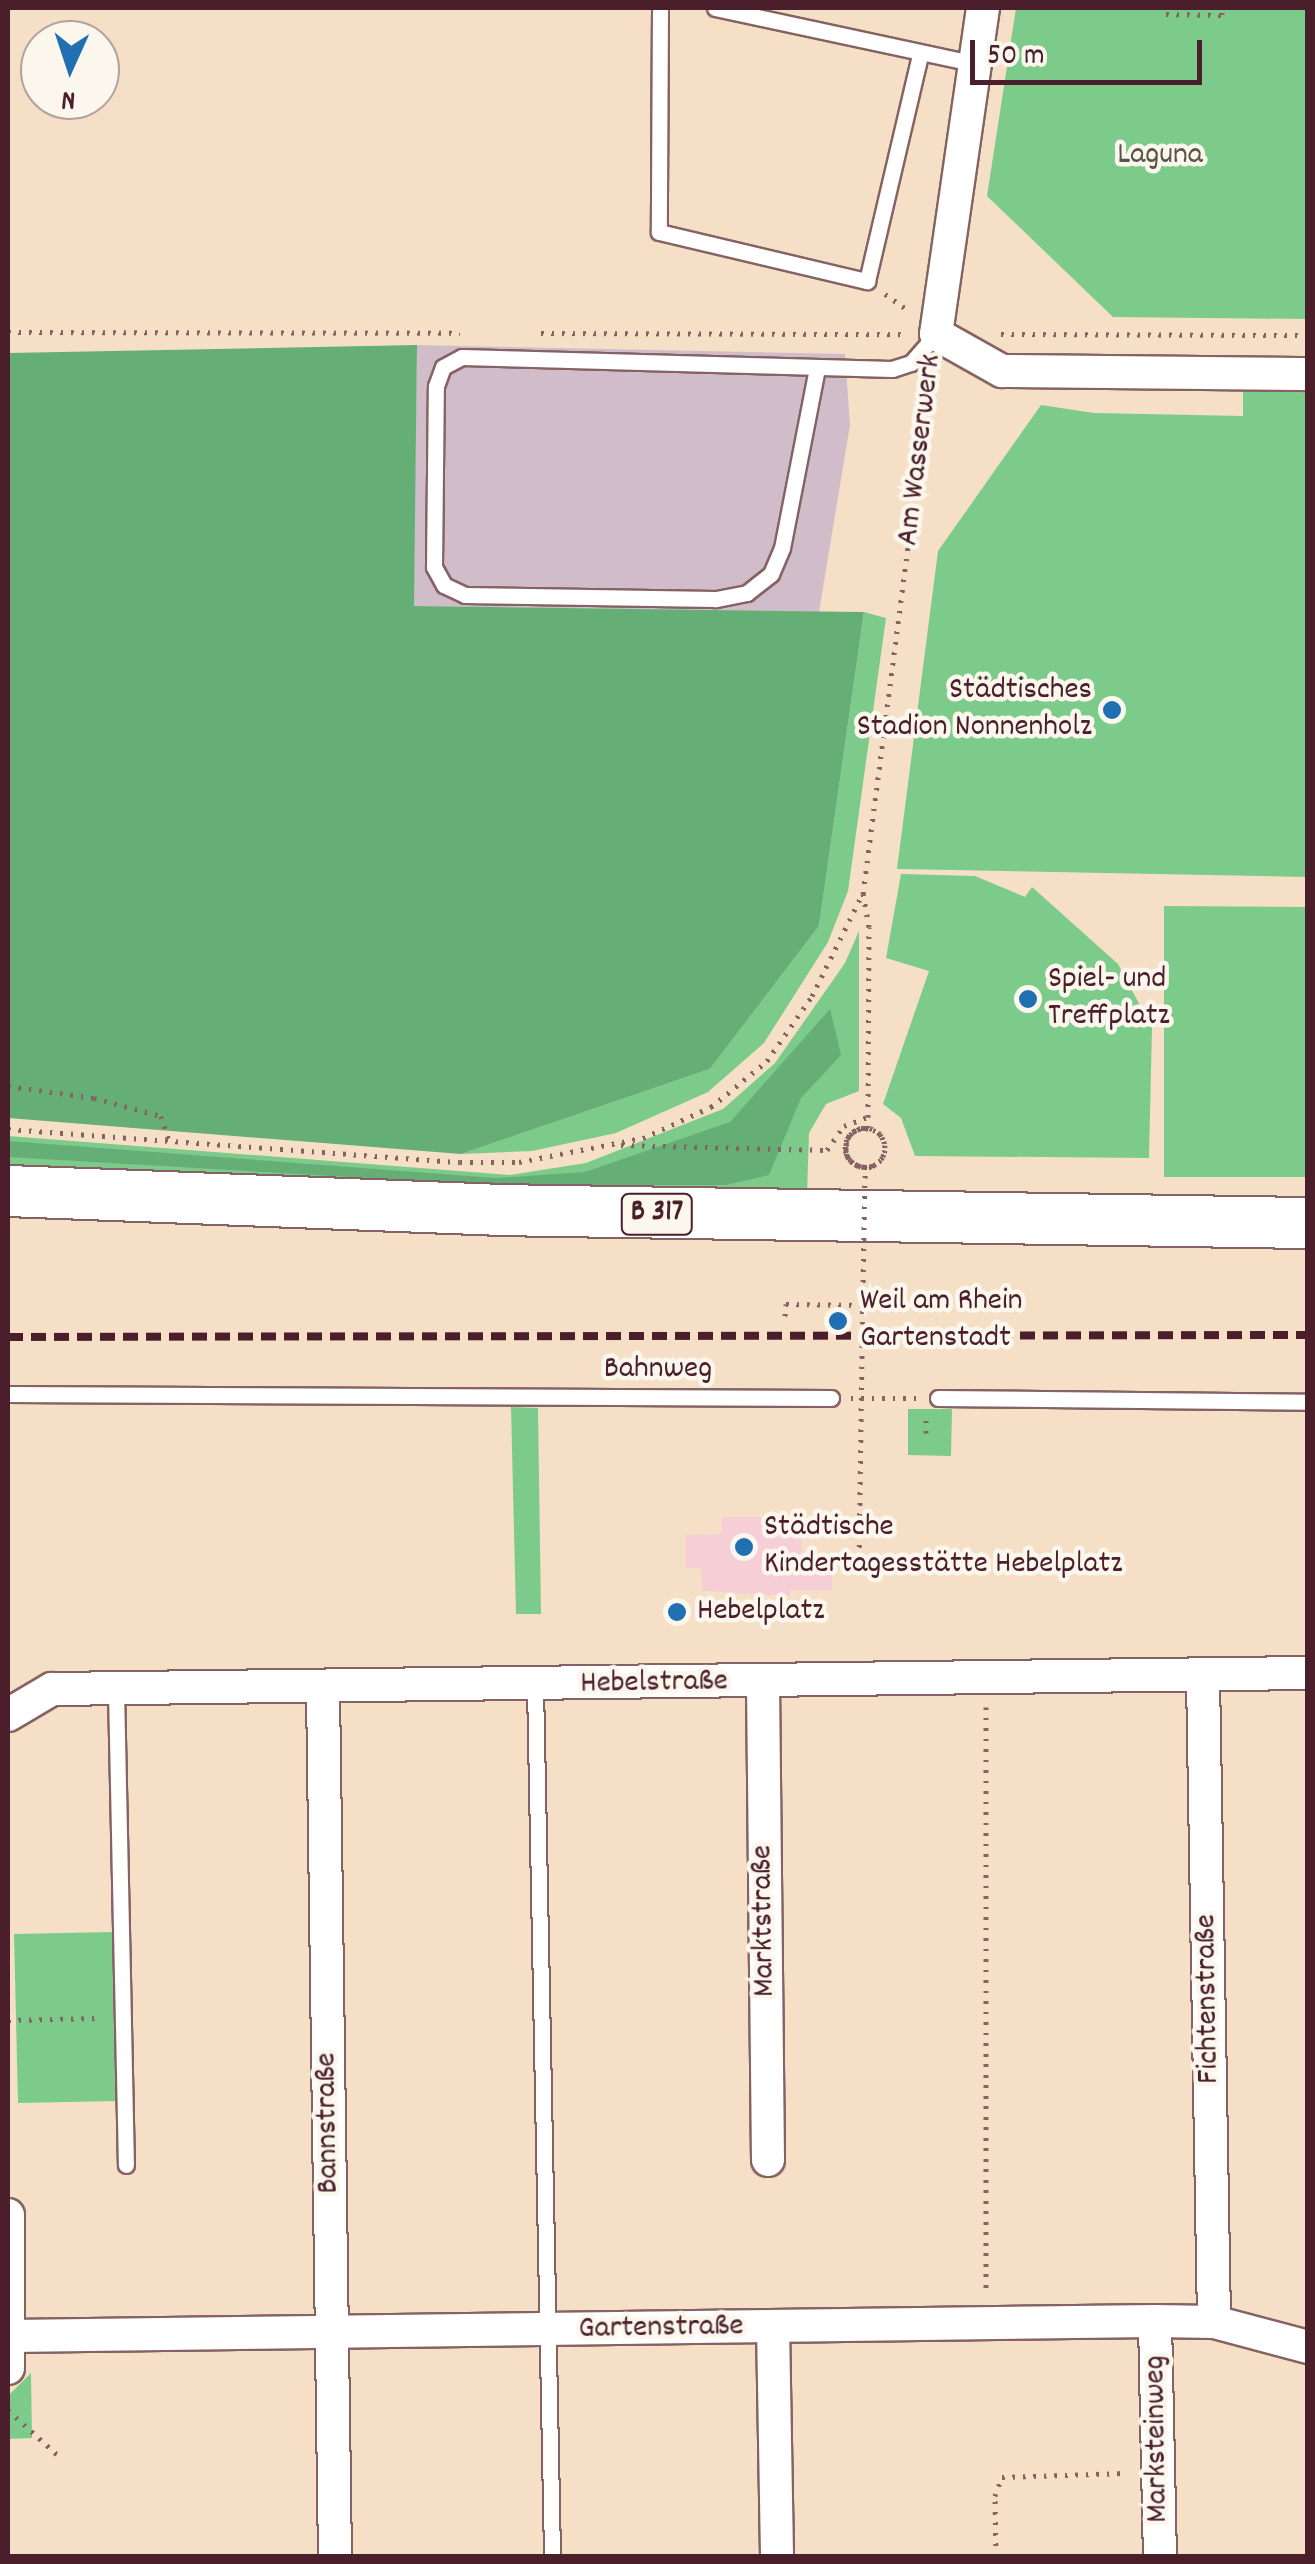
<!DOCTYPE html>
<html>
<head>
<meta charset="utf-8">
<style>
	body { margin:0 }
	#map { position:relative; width:1315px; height:2564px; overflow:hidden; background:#f5e0c7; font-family:Dekko,sans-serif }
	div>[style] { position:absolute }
	.built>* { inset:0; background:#f6cfd6 }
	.industrial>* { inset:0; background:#d1bdc9 }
	.green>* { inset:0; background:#7ccb8b }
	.forest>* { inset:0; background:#65af77 }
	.path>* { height:5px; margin-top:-2.5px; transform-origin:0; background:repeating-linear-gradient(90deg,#866362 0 2.5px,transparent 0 10.5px) }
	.roads { filter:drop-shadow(2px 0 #866362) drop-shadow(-2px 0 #866362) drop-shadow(0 2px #866362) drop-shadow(0 -2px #866362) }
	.lane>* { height:15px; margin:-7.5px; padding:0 7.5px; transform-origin:7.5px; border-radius:7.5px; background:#fff }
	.street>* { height:32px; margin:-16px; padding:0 16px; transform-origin:16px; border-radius:16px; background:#fff }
	.primary>* { height:50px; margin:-25px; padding:0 25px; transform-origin:25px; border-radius:25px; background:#fff }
	.rail>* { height:8px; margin-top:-4px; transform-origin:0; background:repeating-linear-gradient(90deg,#4a1f2b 0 15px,transparent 0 23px) }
	.path-bridge>* { height:5px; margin-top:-2.5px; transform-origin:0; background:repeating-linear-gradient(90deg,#866362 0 2.5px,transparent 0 10.5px) }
	.dots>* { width:28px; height:28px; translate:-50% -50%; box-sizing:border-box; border:5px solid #fbf7ec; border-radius:50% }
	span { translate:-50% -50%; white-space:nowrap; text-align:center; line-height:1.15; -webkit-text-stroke:9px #fbf7ec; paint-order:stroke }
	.shield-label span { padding:2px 8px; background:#fbf7ec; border:2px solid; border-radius:8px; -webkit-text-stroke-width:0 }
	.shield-label { font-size:30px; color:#4a1f2b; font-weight:700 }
	.park-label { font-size:32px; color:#595348 }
	.street-label { font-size:32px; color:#4a1f2b }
	.poi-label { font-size:32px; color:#4a1f2b }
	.right { translate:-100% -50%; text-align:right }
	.left { translate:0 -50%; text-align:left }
	.frame { position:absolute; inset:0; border:10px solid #4a1f2b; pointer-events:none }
	.north { position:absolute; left:20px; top:20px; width:100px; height:100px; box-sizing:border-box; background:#fbf7ec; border:2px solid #b4a19f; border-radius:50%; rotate:183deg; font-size:28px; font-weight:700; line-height:40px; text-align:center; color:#4a1f2b }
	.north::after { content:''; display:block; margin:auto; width:35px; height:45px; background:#1f6fb2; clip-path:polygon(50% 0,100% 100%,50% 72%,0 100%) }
	.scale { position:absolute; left:970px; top:40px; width:232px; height:45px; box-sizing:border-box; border:5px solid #4a1f2b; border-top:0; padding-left:12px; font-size:30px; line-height:35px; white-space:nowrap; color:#4a1f2b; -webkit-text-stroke:8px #fbf7ec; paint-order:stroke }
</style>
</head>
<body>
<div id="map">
	<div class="built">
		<i style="clip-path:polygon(722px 1517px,802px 1517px,801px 1562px,833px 1566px,832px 1590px,790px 1590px,790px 1596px,702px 1591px,701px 1568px,686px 1568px,686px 1535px,721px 1534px)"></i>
	</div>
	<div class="industrial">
		<i style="clip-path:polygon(417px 345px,845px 354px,850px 425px,819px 612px,413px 606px)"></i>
	</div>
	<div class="green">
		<i style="clip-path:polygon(1016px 8px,1307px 8px,1307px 319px,1113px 317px,987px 196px)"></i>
		<i style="clip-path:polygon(1243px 387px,1307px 388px,1307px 877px,897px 869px,938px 551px,1041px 405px,1094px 413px,1243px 416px)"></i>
		<i style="clip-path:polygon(864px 612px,886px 618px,848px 891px,828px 942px,764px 1043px,708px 1092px,616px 1133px,532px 1151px,461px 1154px,710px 1069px,819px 926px)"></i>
		<i style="clip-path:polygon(901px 874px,975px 876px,1025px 897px,1032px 887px,1118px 964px,1152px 1028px,1149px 1158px,915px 1156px,901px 1118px,883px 1104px,929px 971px,886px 958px)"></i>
		<i style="clip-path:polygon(1164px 906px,1307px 907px,1307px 1177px,1164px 1177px)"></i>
		<i style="clip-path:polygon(859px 931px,859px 1091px,826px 1104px,809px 1133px,807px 1195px,8px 1165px,8px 1136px,510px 1175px,586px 1163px,723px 1109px,775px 1063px,845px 963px)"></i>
		<i style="clip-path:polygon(511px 1407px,538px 1408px,541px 1614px,516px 1614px)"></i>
		<i style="clip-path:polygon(908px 1409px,952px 1409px,951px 1456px,908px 1455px)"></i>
		<i style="clip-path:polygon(113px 1932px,117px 2101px,18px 2103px,14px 1934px)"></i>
		<i style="clip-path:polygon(31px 2373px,32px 2438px,8px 2439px,8px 2396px)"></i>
	</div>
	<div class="forest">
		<i style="clip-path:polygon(417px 345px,414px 606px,864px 612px,819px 926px,710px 1069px,461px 1154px,8px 1118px,8px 353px)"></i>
		<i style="clip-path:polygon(830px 1009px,841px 1055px,801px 1098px,769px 1175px,725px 1185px,487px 1185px,8px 1157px,8px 1141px,495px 1178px,585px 1172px,730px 1122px)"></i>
	</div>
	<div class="path">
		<i style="left:1166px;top:14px;width:56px;rotate:1deg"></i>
		<i style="left:1222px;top:15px;width:7px;rotate:-90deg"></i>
		<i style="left:885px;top:294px;width:29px;rotate:35deg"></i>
		<i style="left:8px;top:332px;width:452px;rotate:0.1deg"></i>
		<i style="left:541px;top:333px;width:364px;rotate:0.2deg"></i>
		<i style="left:1001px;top:334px;width:307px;rotate:0.2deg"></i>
		<i style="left:8px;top:1086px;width:87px;rotate:7.9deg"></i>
		<i style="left:94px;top:1098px;width:69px;rotate:15deg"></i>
		<i style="left:161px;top:1116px;width:25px;rotate:72deg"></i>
		<i style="left:8px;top:1129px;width:453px;rotate:4.2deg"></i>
		<i style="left:460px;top:1162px;width:59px"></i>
		<i style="left:519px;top:1162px;width:126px;rotate:-11deg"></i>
		<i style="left:643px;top:1138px;width:75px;rotate:-24.5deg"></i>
		<i style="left:711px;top:1107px;width:72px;rotate:-39.4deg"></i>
		<i style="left:767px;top:1061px;width:79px;rotate:-55.3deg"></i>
		<i style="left:812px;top:996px;width:110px;rotate:-63.7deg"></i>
		<i style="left:621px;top:1145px;width:206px;rotate:1.4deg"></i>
		<i style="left:827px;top:1150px;width:29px;rotate:-55deg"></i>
		<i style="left:844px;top:1126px;width:26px;rotate:-21deg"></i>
		<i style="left:865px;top:1178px;width:11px;rotate:-85deg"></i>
		<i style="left:866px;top:1167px;width:8px;rotate:-173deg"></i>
		<i style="left:858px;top:1166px;width:6px;rotate:-149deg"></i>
		<i style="left:853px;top:1163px;width:7px;rotate:-135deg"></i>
		<i style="left:848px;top:1158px;width:6px;rotate:-108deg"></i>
		<i style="left:846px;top:1152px;width:6px;rotate:-90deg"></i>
		<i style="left:846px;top:1146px;width:8px;rotate:-76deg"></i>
		<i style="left:848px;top:1138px;width:8px;rotate:-50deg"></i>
		<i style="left:853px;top:1132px;width:6px;rotate:-31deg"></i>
		<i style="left:858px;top:1129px;width:6px;rotate:-9deg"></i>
		<i style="left:864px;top:1128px;width:6px"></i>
		<i style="left:870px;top:1128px;width:12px;rotate:31deg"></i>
		<i style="left:880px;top:1134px;width:8px;rotate:60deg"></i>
		<i style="left:884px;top:1141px;width:9px;rotate:84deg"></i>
		<i style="left:885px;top:1150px;width:7px;rotate:106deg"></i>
		<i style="left:883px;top:1157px;width:10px;rotate:135deg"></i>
		<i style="left:876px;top:1164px;width:4px;rotate:153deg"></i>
		<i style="left:872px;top:1166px;width:5px;rotate:169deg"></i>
		<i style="left:867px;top:1167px;width:6px;rotate:180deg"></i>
		<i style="left:861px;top:1167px;width:9px;rotate:-153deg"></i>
		<i style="left:853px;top:1163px;width:6px;rotate:-135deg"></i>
		<i style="left:849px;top:1159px;width:7px;rotate:-117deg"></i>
		<i style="left:846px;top:1153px;width:4px;rotate:-104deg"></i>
		<i style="left:845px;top:1149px;width:7px;rotate:-82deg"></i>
		<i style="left:846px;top:1142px;width:5px;rotate:-68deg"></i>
		<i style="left:848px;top:1137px;width:6px;rotate:-51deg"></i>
		<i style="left:852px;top:1132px;width:5px;rotate:-22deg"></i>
		<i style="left:857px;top:1130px;width:4px;rotate:-27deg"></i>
		<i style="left:861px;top:1128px;width:5px"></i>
		<i style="left:866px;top:1128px;width:7px;rotate:16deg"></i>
		<i style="left:873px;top:1130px;width:5px;rotate:22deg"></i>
		<i style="left:878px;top:1132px;width:6px;rotate:51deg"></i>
		<i style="left:882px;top:1137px;width:9px;rotate:69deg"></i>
		<i style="left:885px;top:1145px;width:9px;rotate:96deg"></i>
		<i style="left:884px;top:1154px;width:7px;rotate:117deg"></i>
		<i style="left:881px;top:1160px;width:9px;rotate:144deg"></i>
		<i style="left:874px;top:1165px;width:4px;rotate:146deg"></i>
		<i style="left:871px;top:1167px;width:7px;rotate:180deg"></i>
		<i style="left:864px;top:1167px;width:4px;rotate:-166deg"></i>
		<i style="left:860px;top:1166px;width:3px;rotate:-162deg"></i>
		<i style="left:857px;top:1165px;width:7px;rotate:-146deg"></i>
		<i style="left:851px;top:1161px;width:6px;rotate:-129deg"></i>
		<i style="left:847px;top:1156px;width:6px;rotate:-99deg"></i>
		<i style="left:846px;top:1150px;width:5px;rotate:-90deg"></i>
		<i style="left:846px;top:1145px;width:6px;rotate:-81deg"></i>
		<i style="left:847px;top:1139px;width:5px;rotate:-53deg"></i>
		<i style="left:850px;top:1135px;width:6px;rotate:-45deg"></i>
		<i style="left:854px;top:1131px;width:4px;rotate:-27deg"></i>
		<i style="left:858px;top:1129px;width:5px;rotate:-11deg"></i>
		<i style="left:863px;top:1128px;width:5px"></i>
		<i style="left:868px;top:1128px;width:11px;rotate:-90deg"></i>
		<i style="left:868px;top:1117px;width:190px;rotate:-89.7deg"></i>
		<i style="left:869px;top:927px;width:34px;rotate:-100deg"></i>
		<i style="left:863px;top:894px;width:521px;rotate:-82.62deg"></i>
		<i style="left:785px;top:1316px;width:12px;rotate:-85deg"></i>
		<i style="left:786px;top:1304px;width:155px;rotate:0.7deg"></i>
		<i style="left:941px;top:1306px;width:10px;rotate:90deg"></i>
		<i style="left:851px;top:1398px;width:69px"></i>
		<i style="left:926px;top:1433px;width:17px;rotate:-90deg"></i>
		<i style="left:859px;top:1568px;width:223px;rotate:-89.2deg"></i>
		<i style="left:986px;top:1707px;width:584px;rotate:90deg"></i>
		<i style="left:8px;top:2020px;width:91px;rotate:-1.3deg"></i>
		<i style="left:8px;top:2410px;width:72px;rotate:42.2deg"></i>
		<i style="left:996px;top:2556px;width:60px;rotate:-91deg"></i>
		<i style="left:995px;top:2496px;width:20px;rotate:-70deg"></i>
		<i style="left:1002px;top:2477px;width:125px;rotate:-1.8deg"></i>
	</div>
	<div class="roads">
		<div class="lane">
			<i style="left:660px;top:8px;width:224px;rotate:90.3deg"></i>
			<i style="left:659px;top:232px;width:214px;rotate:13.3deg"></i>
			<i style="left:867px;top:281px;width:232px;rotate:-76.8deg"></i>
			<i style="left:715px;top:8px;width:267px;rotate:12.1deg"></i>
			<i style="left:817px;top:368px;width:183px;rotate:101deg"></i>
			<i style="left:782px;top:548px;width:28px;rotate:113deg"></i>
			<i style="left:771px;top:574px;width:31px;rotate:142deg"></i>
			<i style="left:747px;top:593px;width:33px;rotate:169deg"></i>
			<i style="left:715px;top:599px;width:250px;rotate:-179.1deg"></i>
			<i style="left:465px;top:595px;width:23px;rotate:-155deg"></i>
			<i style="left:444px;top:585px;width:21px;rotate:-119deg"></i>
			<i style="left:434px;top:567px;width:181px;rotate:-89.4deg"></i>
			<i style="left:436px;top:386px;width:20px;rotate:-70deg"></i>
			<i style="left:443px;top:367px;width:21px;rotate:-28deg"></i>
			<i style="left:462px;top:357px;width:430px;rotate:1.6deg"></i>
			<i style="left:892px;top:369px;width:20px;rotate:-18deg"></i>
			<i style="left:911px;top:363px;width:38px;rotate:-49deg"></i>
			<i style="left:8px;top:1394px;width:823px;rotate:0.28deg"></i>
			<i style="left:938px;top:1398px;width:370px;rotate:0.6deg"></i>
			<i style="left:535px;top:1685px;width:871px;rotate:88.88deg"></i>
			<i style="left:116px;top:1690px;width:475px;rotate:88.8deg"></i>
		</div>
		<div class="street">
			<i style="left:983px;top:8px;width:329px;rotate:98.2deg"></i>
			<i style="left:936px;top:334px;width:76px;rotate:29.3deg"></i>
			<i style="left:1002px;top:371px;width:306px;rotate:0.6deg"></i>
			<i style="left:1203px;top:1677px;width:645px;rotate:89.02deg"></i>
			<i style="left:763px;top:1683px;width:477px;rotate:89.4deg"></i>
			<i style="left:323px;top:1689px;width:867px;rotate:89.21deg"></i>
			<i style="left:8px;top:1715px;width:51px;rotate:-30.6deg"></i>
			<i style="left:52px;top:1689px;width:1256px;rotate:-0.73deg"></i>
			<i style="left:8px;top:2215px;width:153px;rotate:90deg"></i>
			<i style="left:1155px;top:2321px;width:235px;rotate:88.8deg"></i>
			<i style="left:773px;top:2326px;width:230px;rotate:89deg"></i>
			<i style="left:11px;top:2336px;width:1144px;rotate:-0.75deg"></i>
			<i style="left:1155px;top:2321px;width:59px;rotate:1deg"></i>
			<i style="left:1214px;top:2322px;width:97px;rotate:14.9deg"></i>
		</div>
		<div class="primary">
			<i style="left:8px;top:1191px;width:488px;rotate:2.2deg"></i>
			<i style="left:496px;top:1210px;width:812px;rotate:0.92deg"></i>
		</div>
	</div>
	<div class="rail">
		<i style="left:8px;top:1337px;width:1300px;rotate:-0.09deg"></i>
	</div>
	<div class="path-bridge">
		<i style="left:862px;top:1345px;width:167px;rotate:-89deg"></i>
	</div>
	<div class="dots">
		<i style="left:1112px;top:710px;background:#1f6fb2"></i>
		<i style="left:1028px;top:999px;background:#1f6fb2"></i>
		<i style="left:838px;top:1321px;background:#1f6fb2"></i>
		<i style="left:744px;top:1547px;background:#1f6fb2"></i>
		<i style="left:677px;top:1612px;background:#1f6fb2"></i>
	</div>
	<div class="shield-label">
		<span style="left:657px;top:1214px">B 317</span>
	</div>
	<div class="park-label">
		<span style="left:1160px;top:156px">Laguna</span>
	</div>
	<div class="street-label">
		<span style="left:921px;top:450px;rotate:-83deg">Am Wasserwerk</span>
		<span style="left:658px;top:1370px">Bahnweg</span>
		<span style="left:654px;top:1684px;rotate:-1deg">Hebelstraße</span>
		<span style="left:765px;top:1921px;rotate:-91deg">Marktstraße</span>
		<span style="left:1209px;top:1999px;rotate:-91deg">Fichtenstraße</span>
		<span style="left:329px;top:2123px;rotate:-91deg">Bannstraße</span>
		<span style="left:661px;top:2329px;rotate:-1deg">Gartenstraße</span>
		<span style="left:1158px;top:2439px;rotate:-91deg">Marksteinweg</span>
	</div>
	<div class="poi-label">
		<span class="right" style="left:1092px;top:710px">Städtisches<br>Stadion Nonnenholz</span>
		<span class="left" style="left:1048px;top:999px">Spiel- und<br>Treffplatz</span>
		<span class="left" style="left:860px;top:1321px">Weil am Rhein<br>Gartenstadt</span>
		<span class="left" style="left:764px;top:1547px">Städtische<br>Kindertagesstätte Hebelplatz</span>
		<span class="left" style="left:697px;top:1612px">Hebelplatz</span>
	</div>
	<div class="frame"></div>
	<div class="north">N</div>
	<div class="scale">50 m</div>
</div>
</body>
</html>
